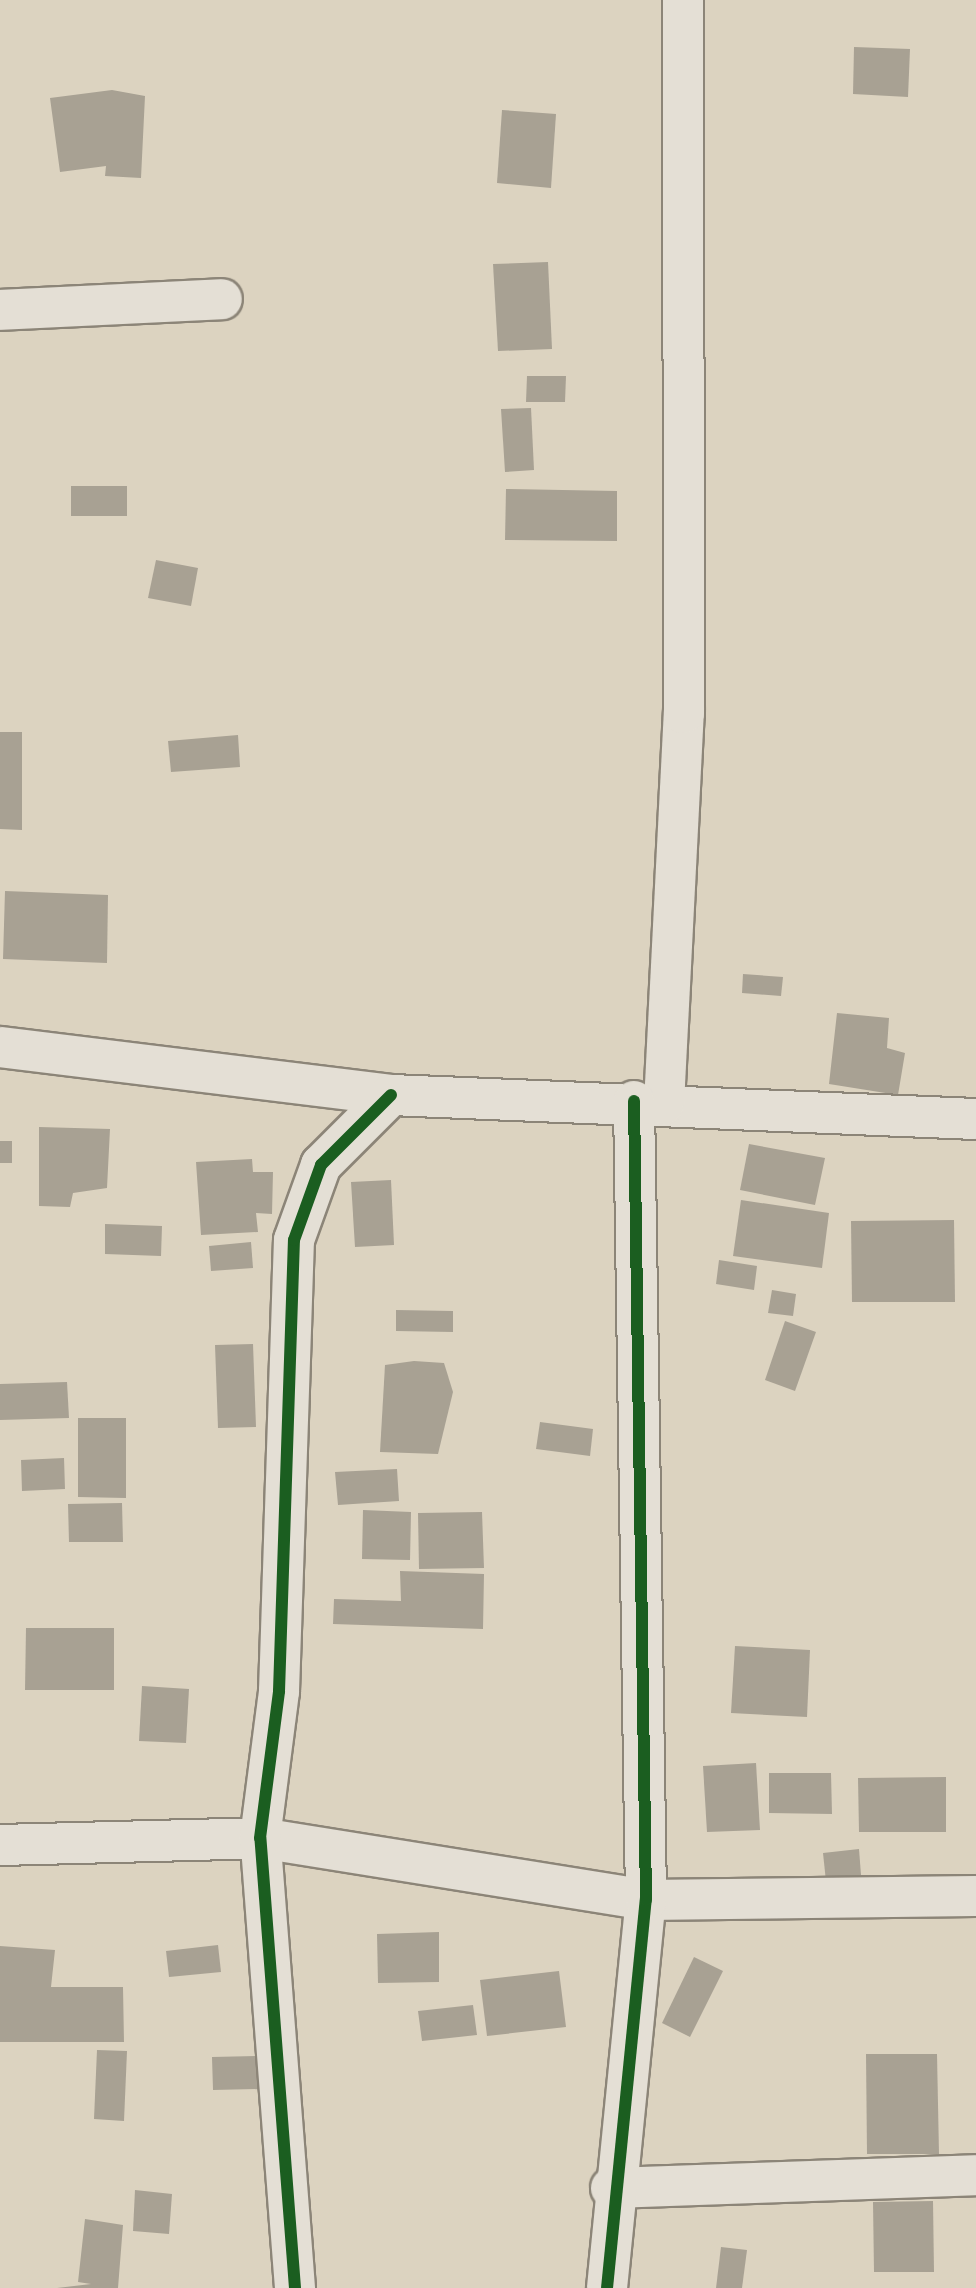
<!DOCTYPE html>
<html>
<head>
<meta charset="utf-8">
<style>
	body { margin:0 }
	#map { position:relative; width:976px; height:2288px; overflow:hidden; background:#dcd3c0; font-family:"Libre Caslon Text",serif }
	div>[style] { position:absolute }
	.building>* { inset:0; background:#a8a193 }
	.roads { filter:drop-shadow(2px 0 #8c8578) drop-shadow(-2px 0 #8c8578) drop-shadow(0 2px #8c8578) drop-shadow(0 -2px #8c8578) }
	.minor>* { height:40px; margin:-20px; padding:0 20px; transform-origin:20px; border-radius:20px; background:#e4dfd5 }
	.cycleway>* { height:12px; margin:-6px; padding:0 6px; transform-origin:6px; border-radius:6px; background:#1b5e20 }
	span { translate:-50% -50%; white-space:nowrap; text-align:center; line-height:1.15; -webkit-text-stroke:10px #f0e5ce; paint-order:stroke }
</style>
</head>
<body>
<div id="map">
	<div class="building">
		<i style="clip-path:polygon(854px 47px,910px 49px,908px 97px,853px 94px)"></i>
		<i style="clip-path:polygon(112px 90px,145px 96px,141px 178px,105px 176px,106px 166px,60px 172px,50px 98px)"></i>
		<i style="clip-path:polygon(502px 110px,556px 114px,551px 188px,497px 183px)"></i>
		<i style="clip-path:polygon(548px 262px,552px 349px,498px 351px,493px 264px)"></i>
		<i style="clip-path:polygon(527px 376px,566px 376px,565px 402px,526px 402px)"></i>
		<i style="clip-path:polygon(531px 408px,534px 470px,505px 472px,501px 409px)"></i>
		<i style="clip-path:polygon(71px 486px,127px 486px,127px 516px,71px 516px)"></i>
		<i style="clip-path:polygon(506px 489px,617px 491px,617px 541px,505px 540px)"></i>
		<i style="clip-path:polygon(156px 560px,198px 568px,191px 606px,148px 598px)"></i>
		<i style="clip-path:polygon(0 732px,22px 732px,22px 830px,0 829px)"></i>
		<i style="clip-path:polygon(238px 735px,240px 767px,171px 772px,168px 741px)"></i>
		<i style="clip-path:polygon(5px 891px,108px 895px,107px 963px,3px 959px)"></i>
		<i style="clip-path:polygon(743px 974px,783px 977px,781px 996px,742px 993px)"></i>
		<i style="clip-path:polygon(837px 1013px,889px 1018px,887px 1048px,905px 1053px,898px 1095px,829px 1084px)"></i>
		<i style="clip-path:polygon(39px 1127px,110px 1129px,107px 1188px,73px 1193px,70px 1207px,39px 1206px)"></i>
		<i style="clip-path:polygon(0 1141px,12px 1141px,12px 1163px,0 1163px)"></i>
		<i style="clip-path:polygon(749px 1144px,825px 1158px,815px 1205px,740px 1190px)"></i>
		<i style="clip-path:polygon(252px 1159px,253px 1172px,273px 1172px,272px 1214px,256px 1213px,258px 1232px,201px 1235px,196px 1162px)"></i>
		<i style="clip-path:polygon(391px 1180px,394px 1245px,355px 1247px,351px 1182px)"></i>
		<i style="clip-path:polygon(741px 1200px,829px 1213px,822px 1268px,733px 1256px)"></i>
		<i style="clip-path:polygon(954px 1220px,955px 1302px,852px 1302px,851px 1221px)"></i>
		<i style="clip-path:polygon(105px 1224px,162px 1226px,161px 1256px,105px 1254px)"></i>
		<i style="clip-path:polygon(251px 1242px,253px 1268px,211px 1271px,209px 1246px)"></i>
		<i style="clip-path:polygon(719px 1260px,757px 1266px,754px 1290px,716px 1284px)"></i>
		<i style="clip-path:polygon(772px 1290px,796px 1294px,793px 1316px,768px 1313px)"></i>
		<i style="clip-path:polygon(396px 1310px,453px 1311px,453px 1332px,396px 1331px)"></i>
		<i style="clip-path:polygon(785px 1321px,816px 1332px,795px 1391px,765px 1380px)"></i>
		<i style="clip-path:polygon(253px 1344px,256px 1427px,218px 1428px,215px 1345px)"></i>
		<i style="clip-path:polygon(414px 1361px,444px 1363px,453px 1392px,438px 1454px,380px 1452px,385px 1365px)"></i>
		<i style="clip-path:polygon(67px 1382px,69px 1418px,0 1420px,0 1384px)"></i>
		<i style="clip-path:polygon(78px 1418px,126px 1418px,126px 1498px,78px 1497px)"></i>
		<i style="clip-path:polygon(540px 1422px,593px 1429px,590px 1456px,536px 1449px)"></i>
		<i style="clip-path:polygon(64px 1458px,65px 1489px,22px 1491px,21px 1460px)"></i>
		<i style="clip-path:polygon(397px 1469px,399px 1501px,338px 1505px,335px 1472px)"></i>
		<i style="clip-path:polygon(122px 1503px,123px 1542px,69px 1542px,68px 1504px)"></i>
		<i style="clip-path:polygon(363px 1510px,411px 1512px,410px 1560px,362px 1559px)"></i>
		<i style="clip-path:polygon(482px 1512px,484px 1568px,419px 1569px,418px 1513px)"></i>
		<i style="clip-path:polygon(400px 1571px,484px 1574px,483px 1629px,333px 1624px,334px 1599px,401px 1601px)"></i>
		<i style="clip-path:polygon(26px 1628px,114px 1628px,114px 1690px,25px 1690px)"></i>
		<i style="clip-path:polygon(735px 1646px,810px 1650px,807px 1717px,731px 1713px)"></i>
		<i style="clip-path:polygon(142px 1686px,189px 1689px,186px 1743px,139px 1741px)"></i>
		<i style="clip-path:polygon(756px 1763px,760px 1830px,707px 1832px,703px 1766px)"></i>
		<i style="clip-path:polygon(769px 1773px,831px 1773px,832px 1814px,769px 1813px)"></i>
		<i style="clip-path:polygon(946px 1777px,946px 1832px,859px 1832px,858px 1778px)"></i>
		<i style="clip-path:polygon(859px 1849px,862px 1888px,827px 1891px,823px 1853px)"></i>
		<i style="clip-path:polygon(439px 1932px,439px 1982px,378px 1983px,377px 1934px)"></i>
		<i style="clip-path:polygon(218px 1945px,221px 1972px,169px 1977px,166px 1951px)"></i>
		<i style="clip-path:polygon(0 1946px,55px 1950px,51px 1987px,123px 1987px,124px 2042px,0 2042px)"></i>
		<i style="clip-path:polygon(694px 1957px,723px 1971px,690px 2037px,662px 2023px)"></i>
		<i style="clip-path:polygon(559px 1971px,566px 2027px,487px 2036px,480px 1980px)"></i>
		<i style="clip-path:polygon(473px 2005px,477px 2035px,422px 2041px,418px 2011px)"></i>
		<i style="clip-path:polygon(97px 2050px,127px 2051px,124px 2121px,94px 2119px)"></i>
		<i style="clip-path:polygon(866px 2054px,937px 2054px,939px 2154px,867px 2154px)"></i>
		<i style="clip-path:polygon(261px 2056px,262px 2089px,213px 2090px,212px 2057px)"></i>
		<i style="clip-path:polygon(135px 2190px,172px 2194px,169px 2234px,133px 2231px)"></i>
		<i style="clip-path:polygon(933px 2201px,934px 2272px,874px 2272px,873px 2202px)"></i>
		<i style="clip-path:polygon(85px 2219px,123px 2225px,118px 2288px,57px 2288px,91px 2284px,78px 2282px)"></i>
		<i style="clip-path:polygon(721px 2247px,747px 2250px,742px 2288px,716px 2288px)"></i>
	</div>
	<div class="roads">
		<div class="minor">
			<i style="left:0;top:310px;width:222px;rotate:-2.8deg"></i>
			<i style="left:0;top:1047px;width:394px;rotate:7deg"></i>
			<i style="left:391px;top:1095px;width:585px;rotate:2.35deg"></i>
			<i style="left:664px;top:1104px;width:392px;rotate:-87.1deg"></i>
			<i style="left:684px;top:713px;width:713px;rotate:-90.08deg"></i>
			<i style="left:0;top:1845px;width:260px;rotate:-1.5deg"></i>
			<i style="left:260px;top:1838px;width:391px;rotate:9.1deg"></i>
			<i style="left:646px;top:1900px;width:330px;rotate:-0.7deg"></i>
			<i style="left:611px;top:2188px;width:365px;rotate:-2deg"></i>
			<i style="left:295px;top:2288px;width:451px;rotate:-94.4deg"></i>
			<i style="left:260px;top:1838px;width:148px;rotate:-82.6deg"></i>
			<i style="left:279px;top:1691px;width:451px;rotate:-88.1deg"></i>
			<i style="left:294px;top:1240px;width:80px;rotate:-70.2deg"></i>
			<i style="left:321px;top:1165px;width:99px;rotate:-45deg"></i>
			<i style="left:607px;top:2288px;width:390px;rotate:-84.3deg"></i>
			<i style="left:646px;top:1900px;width:799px;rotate:-90.86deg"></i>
		</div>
	</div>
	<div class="cycleway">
		<i style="left:295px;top:2288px;width:451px;rotate:-94.4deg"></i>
		<i style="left:260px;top:1838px;width:148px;rotate:-82.6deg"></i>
		<i style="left:279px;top:1691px;width:451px;rotate:-88.1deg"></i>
		<i style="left:294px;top:1240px;width:80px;rotate:-70.2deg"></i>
		<i style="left:321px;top:1165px;width:99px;rotate:-45deg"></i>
		<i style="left:607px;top:2288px;width:390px;rotate:-84.3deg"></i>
		<i style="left:646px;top:1900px;width:799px;rotate:-90.86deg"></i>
	</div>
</div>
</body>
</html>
